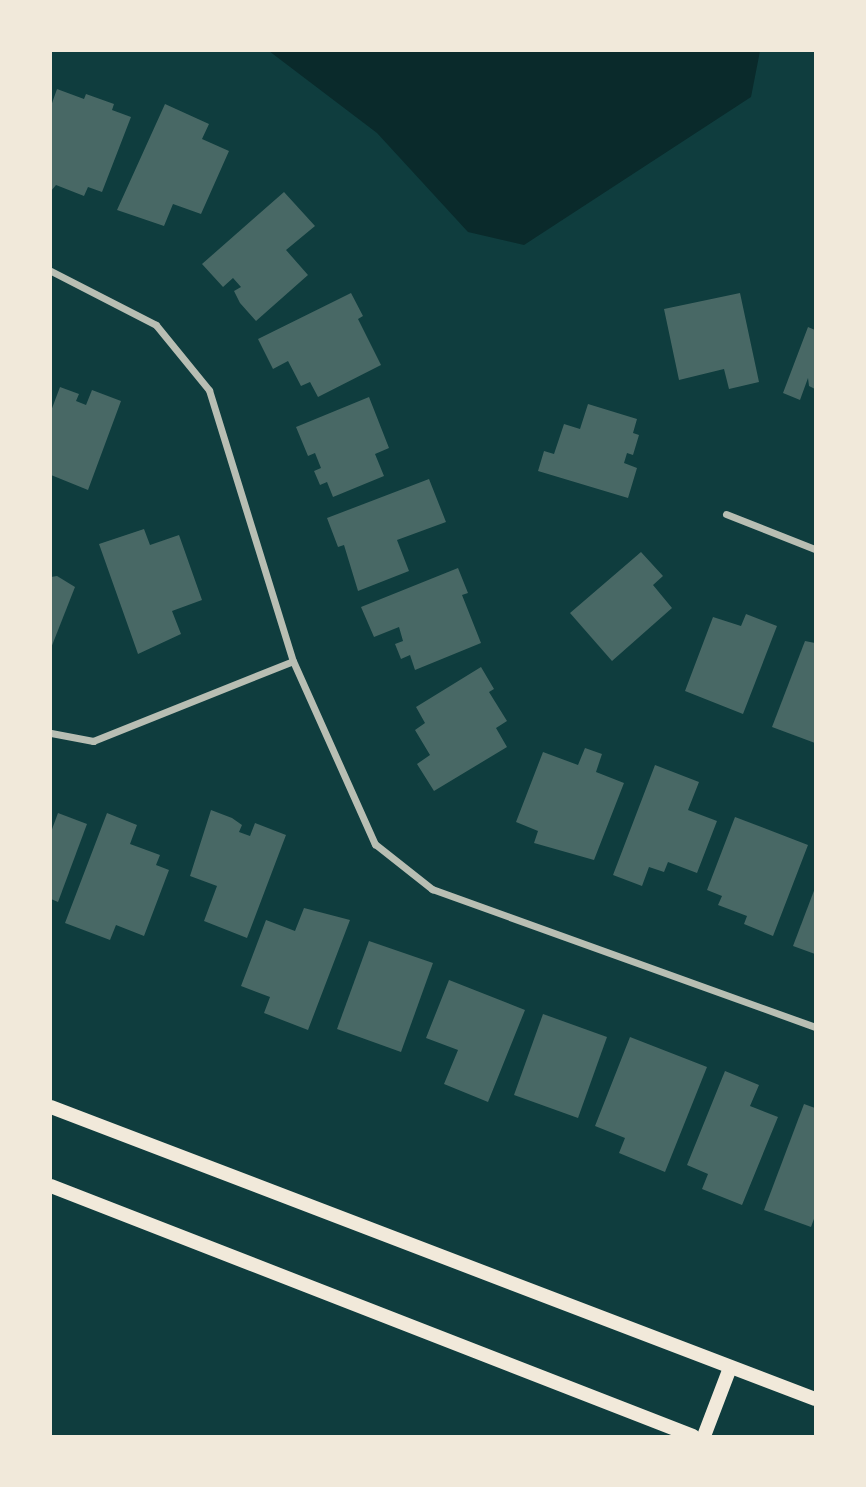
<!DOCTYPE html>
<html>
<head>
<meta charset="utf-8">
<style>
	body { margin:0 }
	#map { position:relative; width:866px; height:1487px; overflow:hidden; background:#0f3d3e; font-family:Cabin,sans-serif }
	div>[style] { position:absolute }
	.water>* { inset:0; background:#0a2a2b }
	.building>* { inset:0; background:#486865 }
	.minor>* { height:7px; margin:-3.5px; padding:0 3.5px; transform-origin:3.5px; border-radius:3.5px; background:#b8beb3 }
	.secondary>* { height:14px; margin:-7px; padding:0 7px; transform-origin:7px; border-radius:7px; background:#f1e9da }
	span { translate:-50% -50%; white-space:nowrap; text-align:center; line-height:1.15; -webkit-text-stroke:7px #f1e9da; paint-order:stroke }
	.frame { position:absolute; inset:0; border:52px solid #f1e9da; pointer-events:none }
</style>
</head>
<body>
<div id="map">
	<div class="water">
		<i style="clip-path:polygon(269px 51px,760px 51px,751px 97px,524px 245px,468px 232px,377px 133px)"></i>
	</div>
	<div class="building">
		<i style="clip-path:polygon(57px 89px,84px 99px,86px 94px,114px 104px,112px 110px,131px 117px,102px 192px,88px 187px,84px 196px,56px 185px,51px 191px,51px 106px)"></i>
		<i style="clip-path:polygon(165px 104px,209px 124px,202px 139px,229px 151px,201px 214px,173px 204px,164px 226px,117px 210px)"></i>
		<i style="clip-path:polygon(284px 192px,315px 226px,286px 250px,308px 275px,256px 321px,240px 303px,234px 291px,241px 287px,233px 278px,223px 287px,202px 264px)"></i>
		<i style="clip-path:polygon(351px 293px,363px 316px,358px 319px,381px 365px,318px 397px,310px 382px,301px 386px,288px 361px,273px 369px,258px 339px)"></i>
		<i style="clip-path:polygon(740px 293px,759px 382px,729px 389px,724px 369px,679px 380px,664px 309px)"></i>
		<i style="clip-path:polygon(808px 327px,815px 330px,815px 389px,809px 386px,808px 378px,800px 400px,783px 393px)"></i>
		<i style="clip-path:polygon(60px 387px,79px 394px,76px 401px,86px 405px,92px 390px,121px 401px,88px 490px,51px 475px,51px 411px)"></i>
		<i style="clip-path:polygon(369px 397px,389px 448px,375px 454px,384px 476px,333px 497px,327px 482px,320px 485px,314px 471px,321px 468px,315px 453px,308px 456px,296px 427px)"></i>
		<i style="clip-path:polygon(588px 404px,637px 419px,633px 433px,639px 435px,633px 455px,627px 453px,624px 463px,637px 468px,628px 498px,538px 471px,544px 451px,554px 454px,564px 424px,580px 429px)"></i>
		<i style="clip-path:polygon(429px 479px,446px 522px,397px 540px,409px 571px,358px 591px,344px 545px,338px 547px,327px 518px)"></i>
		<i style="clip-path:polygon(144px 529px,150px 545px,179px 535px,202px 600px,172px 611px,181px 634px,138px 654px,99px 544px)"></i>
		<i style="clip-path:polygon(641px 552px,663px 576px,653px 585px,672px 608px,612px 661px,570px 613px)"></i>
		<i style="clip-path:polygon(458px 568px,468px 593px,462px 595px,481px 643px,415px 670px,410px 655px,401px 659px,395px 644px,403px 641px,399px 627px,374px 637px,361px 607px)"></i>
		<i style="clip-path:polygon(57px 576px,75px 587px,51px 648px,51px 577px)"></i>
		<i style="clip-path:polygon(746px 614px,777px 626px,743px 714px,685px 691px,713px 617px,741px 626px)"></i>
		<i style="clip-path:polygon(805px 641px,815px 643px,815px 743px,772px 727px)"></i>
		<i style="clip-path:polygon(481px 667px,494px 689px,489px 692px,507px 721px,496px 728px,507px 747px,434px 791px,417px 764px,430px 755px,415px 730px,425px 723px,416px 707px)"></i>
		<i style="clip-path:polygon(585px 748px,602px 754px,596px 772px,624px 783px,594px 860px,534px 843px,538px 831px,516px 822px,543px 752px,578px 765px)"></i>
		<i style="clip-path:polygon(655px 765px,699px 782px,688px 810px,717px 821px,697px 873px,668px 862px,664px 872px,649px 867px,642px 886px,613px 875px)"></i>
		<i style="clip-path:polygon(211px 810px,232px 818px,242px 825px,239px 832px,250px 836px,255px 823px,286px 835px,247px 938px,204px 921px,217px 886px,190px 876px)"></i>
		<i style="clip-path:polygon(58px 813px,87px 824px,58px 902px,51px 899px,51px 832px)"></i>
		<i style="clip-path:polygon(107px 813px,137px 825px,130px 844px,160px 855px,156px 865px,169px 870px,144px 936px,116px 925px,110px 940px,65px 923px)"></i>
		<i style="clip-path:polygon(735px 817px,808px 845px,773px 936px,744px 924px,747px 916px,718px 905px,722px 896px,707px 890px)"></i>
		<i style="clip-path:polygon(815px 888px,815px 954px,793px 946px)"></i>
		<i style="clip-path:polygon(304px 908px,350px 920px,308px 1030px,264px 1013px,270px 997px,241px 986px,266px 920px,295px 931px)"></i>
		<i style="clip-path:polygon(369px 941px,433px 963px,401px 1052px,337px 1029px)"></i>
		<i style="clip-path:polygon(449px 980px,525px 1010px,488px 1102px,444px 1084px,458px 1050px,426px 1038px)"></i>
		<i style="clip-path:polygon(543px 1014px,607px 1037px,578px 1118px,514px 1095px)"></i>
		<i style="clip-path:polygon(630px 1037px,707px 1067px,665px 1172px,619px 1153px,625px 1138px,595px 1126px)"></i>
		<i style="clip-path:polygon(725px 1071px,759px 1085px,750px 1106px,778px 1117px,742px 1205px,702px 1189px,708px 1174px,687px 1165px)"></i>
		<i style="clip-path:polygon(804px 1104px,815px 1108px,815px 1216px,811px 1227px,764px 1210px)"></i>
	</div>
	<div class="minor">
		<i style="left:51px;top:271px;width:118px;rotate:27.2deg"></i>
		<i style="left:156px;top:325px;width:84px;rotate:50.8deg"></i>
		<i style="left:209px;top:390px;width:284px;rotate:72.8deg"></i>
		<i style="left:293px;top:661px;width:201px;rotate:65.9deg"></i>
		<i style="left:375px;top:844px;width:73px;rotate:38.3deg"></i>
		<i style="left:432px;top:889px;width:407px;rotate:19.8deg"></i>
		<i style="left:726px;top:514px;width:96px;rotate:21.5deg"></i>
		<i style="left:51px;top:733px;width:43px;rotate:10.8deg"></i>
		<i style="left:93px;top:741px;width:215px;rotate:-21.8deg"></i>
	</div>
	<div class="secondary">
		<i style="left:51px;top:1107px;width:818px;rotate:20.92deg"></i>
		<i style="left:51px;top:1186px;width:689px;rotate:21.28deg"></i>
		<i style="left:704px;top:1436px;width:73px;rotate:-69.1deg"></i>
	</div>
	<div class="frame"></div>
</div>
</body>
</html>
